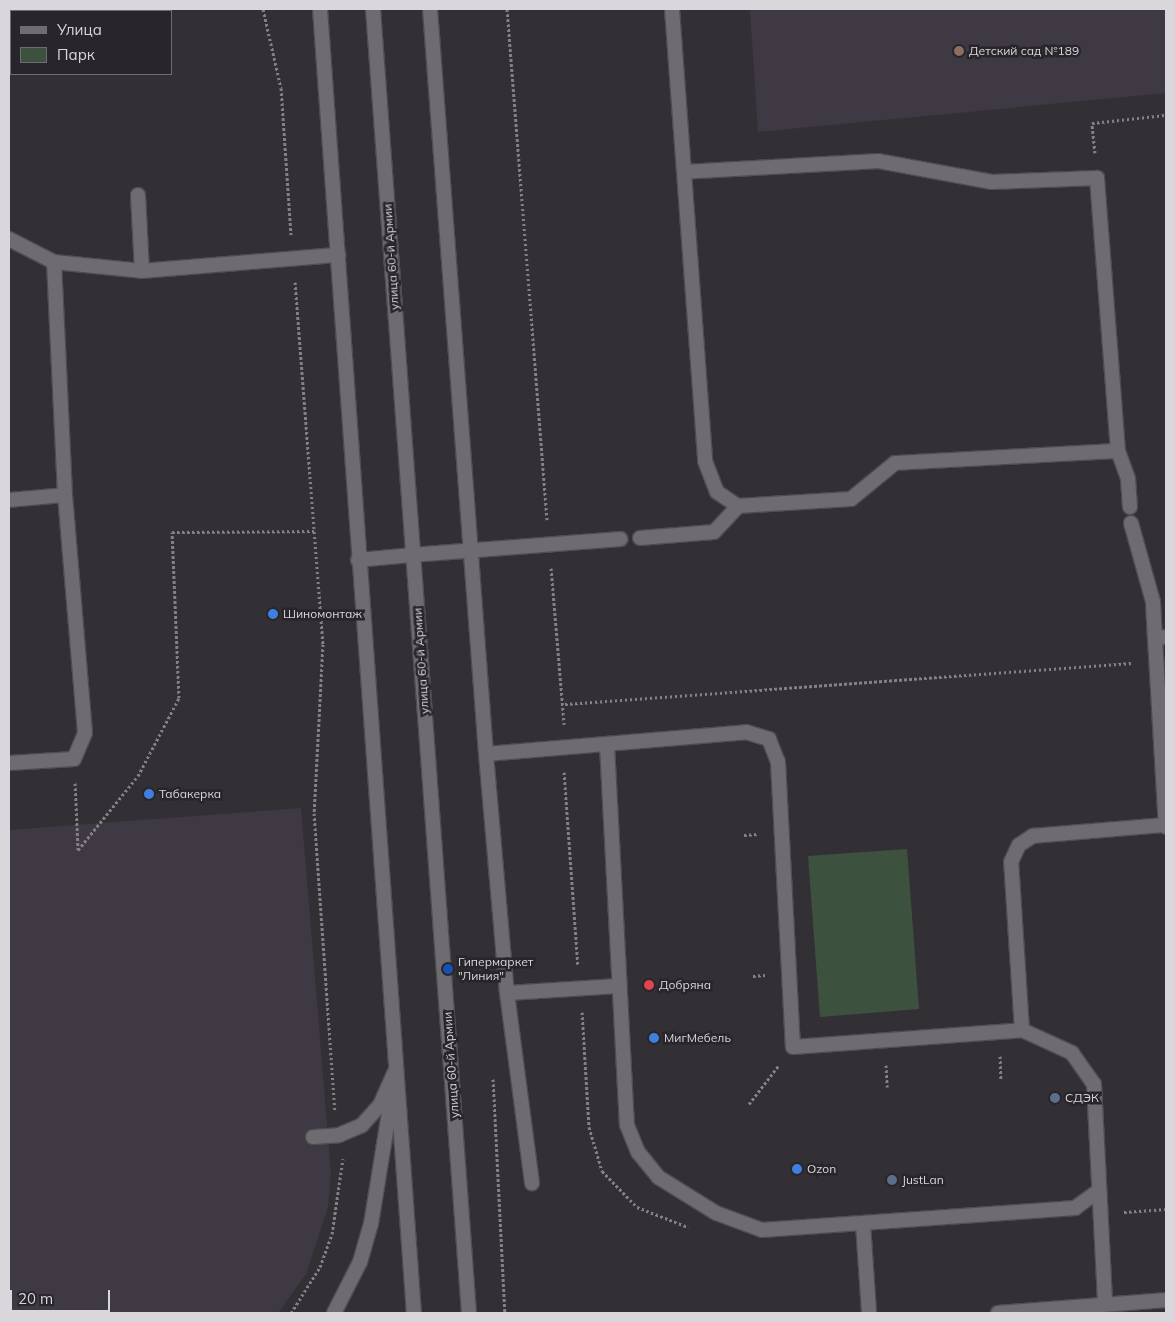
<!DOCTYPE html>
<html>
<head>
<meta charset="utf-8">
<style>
	body { margin:0 }
	#map { position:relative; width:1175px; height:1322px; overflow:hidden; background:#333035; font-family:Mulish,sans-serif }
	div>[style] { position:absolute }
	.built>* { inset:0; background:#3f3944 }
	.green>* { inset:0; background:#3d513f }
	.path>* { height:3px; margin-top:-1.5px; transform-origin:0; background:repeating-linear-gradient(90deg,#848186 0 2.5px,transparent 0 5px) }
	.roads { filter:drop-shadow(1px 0 #504d52) drop-shadow(-1px 0 #504d52) drop-shadow(0 1px #504d52) drop-shadow(0 -1px #504d52) }
	.service>* { height:14px; margin:-7px; padding:0 7px; transform-origin:7px; border-radius:7px; background:#6e6b71 }
	.minor>* { height:14px; margin:-7px; padding:0 7px; transform-origin:7px; border-radius:7px; background:#6e6b71 }
	.tertiary>* { height:14px; margin:-7px; padding:0 7px; transform-origin:7px; border-radius:7px; background:#6e6b71 }
	.dots>* { width:14px; height:14px; translate:-50% -50%; box-sizing:border-box; border:2px solid #29262b; border-radius:50% }
	span { translate:-50% -50%; white-space:nowrap; text-align:center; line-height:1.15; -webkit-text-stroke:5px #29262b; paint-order:stroke }
	.poi-label { font-size:12px; color:#d9d7db }
	.left { translate:0 -50%; text-align:left }
	.street-label { font-size:12px; color:#d9d7db }
	.frame { position:absolute; inset:0; border:10px solid #d9d7db; pointer-events:none }
	.legend { position:absolute; left:10px; top:10px; width:162px; height:65px; box-sizing:border-box; background:#29262b; border:1px solid #6f6d71; margin:0; padding:6px 9px; list-style:none; font-size:15px; color:#d9d7db }
	.legend li { display:flex; align-items:center; gap:10px; height:25px }
	.legend b { width:25px; border:1px solid #6f6d71 }
	.scale { position:absolute; left:10px; top:1290px; width:100px; height:22px; box-sizing:border-box; border:2px solid #d9d7db; border-top:0; padding-left:6px; font-size:15px; line-height:18px; white-space:nowrap; color:#d9d7db; -webkit-text-stroke:4px #29262b; paint-order:stroke }
</style>
</head>
<body>
<div id="map">
	<div class="built">
		<i style="clip-path:polygon(750px 9px,1166px 9px,1166px 93px,758px 132px)"></i>
		<i style="clip-path:polygon(301px 808px,331px 1173px,328px 1207px,306px 1274px,278px 1313px,9px 1313px,9px 830px)"></i>
	</div>
	<div class="green">
		<i style="clip-path:polygon(907px 849px,919px 1009px,820px 1017px,808px 856px)"></i>
	</div>
	<div class="path">
		<i style="left:263px;top:9px;width:81px;rotate:77.2deg"></i>
		<i style="left:281px;top:88px;width:147px;rotate:86.1deg"></i>
		<i style="left:507px;top:9px;width:513px;rotate:85.52deg"></i>
		<i style="left:1095px;top:153px;width:30px;rotate:-96deg"></i>
		<i style="left:1092px;top:123px;width:74px;rotate:-6.2deg"></i>
		<i style="left:295px;top:282px;width:363px;rotate:85.6deg"></i>
		<i style="left:323px;top:644px;width:169px;rotate:93deg"></i>
		<i style="left:314px;top:813px;width:299px;rotate:86deg"></i>
		<i style="left:551px;top:568px;width:157px;rotate:85.2deg"></i>
		<i style="left:565px;top:704px;width:569px;rotate:-4.13deg"></i>
		<i style="left:564px;top:772px;width:195px;rotate:85.9deg"></i>
		<i style="left:75px;top:783px;width:67px;rotate:87.4deg"></i>
		<i style="left:744px;top:835px;width:14px;rotate:-4deg"></i>
		<i style="left:78px;top:850px;width:95px;rotate:-51deg"></i>
		<i style="left:138px;top:776px;width:88px;rotate:-62.3deg"></i>
		<i style="left:179px;top:698px;width:166px;rotate:-92.4deg"></i>
		<i style="left:172px;top:532px;width:145px;rotate:-0.4deg"></i>
		<i style="left:753px;top:976px;width:12px;rotate:-5deg"></i>
		<i style="left:582px;top:1012px;width:115px;rotate:86.5deg"></i>
		<i style="left:589px;top:1127px;width:46px;rotate:73.5deg"></i>
		<i style="left:602px;top:1171px;width:50px;rotate:45.8deg"></i>
		<i style="left:637px;top:1207px;width:55px;rotate:21.4deg"></i>
		<i style="left:1000px;top:1056px;width:24px;rotate:88deg"></i>
		<i style="left:886px;top:1065px;width:22px;rotate:87deg"></i>
		<i style="left:493px;top:1079px;width:234px;rotate:87.1deg"></i>
		<i style="left:749px;top:1104px;width:49px;rotate:-52.4deg"></i>
		<i style="left:1124px;top:1212px;width:42px;rotate:-4.1deg"></i>
		<i style="left:291px;top:1313px;width:54px;rotate:-57.8deg"></i>
		<i style="left:320px;top:1267px;width:35px;rotate:-70deg"></i>
		<i style="left:332px;top:1234px;width:76px;rotate:-81.7deg"></i>
	</div>
	<div class="roads">
		<div class="service">
			<i style="left:672px;top:9px;width:163px;rotate:85.8deg"></i>
			<i style="left:684px;top:172px;width:290px;rotate:85.8deg"></i>
			<i style="left:705px;top:461px;width:33px;rotate:69deg"></i>
			<i style="left:717px;top:492px;width:25px;rotate:34deg"></i>
			<i style="left:738px;top:506px;width:113px;rotate:-3.5deg"></i>
			<i style="left:851px;top:499px;width:57px;rotate:-39.3deg"></i>
			<i style="left:895px;top:463px;width:223px;rotate:-3.1deg"></i>
			<i style="left:1118px;top:451px;width:274px;rotate:-94.4deg"></i>
			<i style="left:1097px;top:178px;width:105px;rotate:177.8deg"></i>
			<i style="left:992px;top:182px;width:115px;rotate:-169.5deg"></i>
			<i style="left:879px;top:161px;width:195px;rotate:176.8deg"></i>
			<i style="left:138px;top:195px;width:76px;rotate:87deg"></i>
			<i style="left:9px;top:239px;width:51px;rotate:27.1deg"></i>
			<i style="left:54px;top:262px;width:88px;rotate:5.8deg"></i>
			<i style="left:142px;top:271px;width:197px;rotate:-4.7deg"></i>
			<i style="left:1118px;top:451px;width:30px;rotate:70deg"></i>
			<i style="left:1128px;top:479px;width:28px;rotate:86deg"></i>
			<i style="left:9px;top:500px;width:56px;rotate:-5.1deg"></i>
			<i style="left:1131px;top:523px;width:82px;rotate:74.4deg"></i>
			<i style="left:1153px;top:602px;width:36px;rotate:87deg"></i>
			<i style="left:1155px;top:638px;width:11px;rotate:-5deg"></i>
			<i style="left:640px;top:538px;width:74px;rotate:-4.6deg"></i>
			<i style="left:714px;top:532px;width:35px;rotate:-47deg"></i>
			<i style="left:412px;top:555px;width:209px;rotate:-4.4deg"></i>
			<i style="left:1155px;top:638px;width:189px;rotate:86.7deg"></i>
			<i style="left:607px;top:745px;width:381px;rotate:87deg"></i>
			<i style="left:627px;top:1125px;width:29px;rotate:68deg"></i>
			<i style="left:638px;top:1152px;width:32px;rotate:51deg"></i>
			<i style="left:658px;top:1177px;width:68px;rotate:31.8deg"></i>
			<i style="left:716px;top:1213px;width:49px;rotate:20.3deg"></i>
			<i style="left:762px;top:1230px;width:314px;rotate:-4deg"></i>
			<i style="left:1075px;top:1208px;width:29px;rotate:-36deg"></i>
			<i style="left:486px;top:754px;width:261px;rotate:-4.8deg"></i>
			<i style="left:746px;top:732px;width:24px;rotate:17deg"></i>
			<i style="left:769px;top:739px;width:25px;rotate:69deg"></i>
			<i style="left:778px;top:762px;width:285px;rotate:87deg"></i>
			<i style="left:793px;top:1047px;width:230px;rotate:-4.2deg"></i>
			<i style="left:1022px;top:1030px;width:55px;rotate:24.7deg"></i>
			<i style="left:1072px;top:1053px;width:38px;rotate:55deg"></i>
			<i style="left:1094px;top:1084px;width:220px;rotate:87.1deg"></i>
			<i style="left:9px;top:763px;width:65px;rotate:-3.5deg"></i>
			<i style="left:74px;top:759px;width:28px;rotate:-67deg"></i>
			<i style="left:85px;top:733px;width:239px;rotate:-94.8deg"></i>
			<i style="left:65px;top:495px;width:233px;rotate:-92.7deg"></i>
			<i style="left:507px;top:993px;width:112px;rotate:-3.6deg"></i>
			<i style="left:1022px;top:1030px;width:168px;rotate:-93.7deg"></i>
			<i style="left:1011px;top:862px;width:19px;rotate:-65deg"></i>
			<i style="left:1019px;top:845px;width:17px;rotate:-33deg"></i>
			<i style="left:1033px;top:836px;width:132px;rotate:-4.8deg"></i>
			<i style="left:313px;top:1137px;width:26px;rotate:-4deg"></i>
			<i style="left:339px;top:1135px;width:25px;rotate:-23deg"></i>
			<i style="left:362px;top:1125px;width:27px;rotate:-48deg"></i>
			<i style="left:380px;top:1105px;width:36px;rotate:-66deg"></i>
			<i style="left:863px;top:1224px;width:89px;rotate:86.1deg"></i>
		</div>
		<div class="minor">
			<i style="left:430px;top:9px;width:747px;rotate:85.7deg"></i>
			<i style="left:486px;top:754px;width:240px;rotate:85deg"></i>
			<i style="left:507px;top:993px;width:192px;rotate:82.5deg"></i>
			<i style="left:998px;top:1313px;width:169px;rotate:-4.4deg"></i>
		</div>
		<div class="tertiary">
			<i style="left:320px;top:9px;width:1307px;rotate:85.88deg"></i>
			<i style="left:373px;top:9px;width:1308px;rotate:85.79deg"></i>
			<i style="left:358px;top:560px;width:54px;rotate:-5.3deg"></i>
			<i style="left:334px;top:1313px;width:57px;rotate:-63deg"></i>
			<i style="left:360px;top:1262px;width:40px;rotate:-74deg"></i>
			<i style="left:371px;top:1224px;width:131px;rotate:-80.8deg"></i>
		</div>
	</div>
	<div class="dots">
		<i style="left:959px;top:51px;background:#8d6e63"></i>
		<i style="left:273px;top:614px;background:#3f7fe0"></i>
		<i style="left:149px;top:794px;background:#3f7fe0"></i>
		<i style="left:448px;top:969px;background:#1a4fb4"></i>
		<i style="left:649px;top:985px;background:#e0444e"></i>
		<i style="left:654px;top:1038px;background:#3f7fe0"></i>
		<i style="left:1055px;top:1098px;background:#5c6f8a"></i>
		<i style="left:797px;top:1169px;background:#3f7fe0"></i>
		<i style="left:892px;top:1180px;background:#5c6f8a"></i>
	</div>
	<div class="poi-label">
		<span class="left" style="left:969px;top:51px">Детский сад №189</span>
		<span class="left" style="left:283px;top:614px">Шиномонтаж</span>
		<span class="left" style="left:159px;top:794px">Табакерка</span>
		<span class="left" style="left:458px;top:969px">Гипермаркет<br>"Линия"</span>
		<span class="left" style="left:659px;top:985px">Добряна</span>
		<span class="left" style="left:664px;top:1038px">МигМебель</span>
		<span class="left" style="left:1065px;top:1098px">СДЭК</span>
		<span class="left" style="left:807px;top:1169px">Ozon</span>
		<span class="left" style="left:902px;top:1180px">JustLan</span>
	</div>
	<div class="street-label">
		<span style="left:391px;top:257px;rotate:-94deg">улица 60-й Армии</span>
		<span style="left:421px;top:661px;rotate:-94deg">улица 60-й Армии</span>
		<span style="left:451px;top:1065px;rotate:-94deg">улица 60-й Армии</span>
	</div>
	<div class="frame"></div>
	<ul class="legend">
	<li><b style="height:6px;background:#6e6b71"></b>Улица</li>
	<li><b style="height:14px;background:#3d513f"></b>Парк</li>
	</ul>
	<div class="scale">20 m</div>
</div>
</body>
</html>
